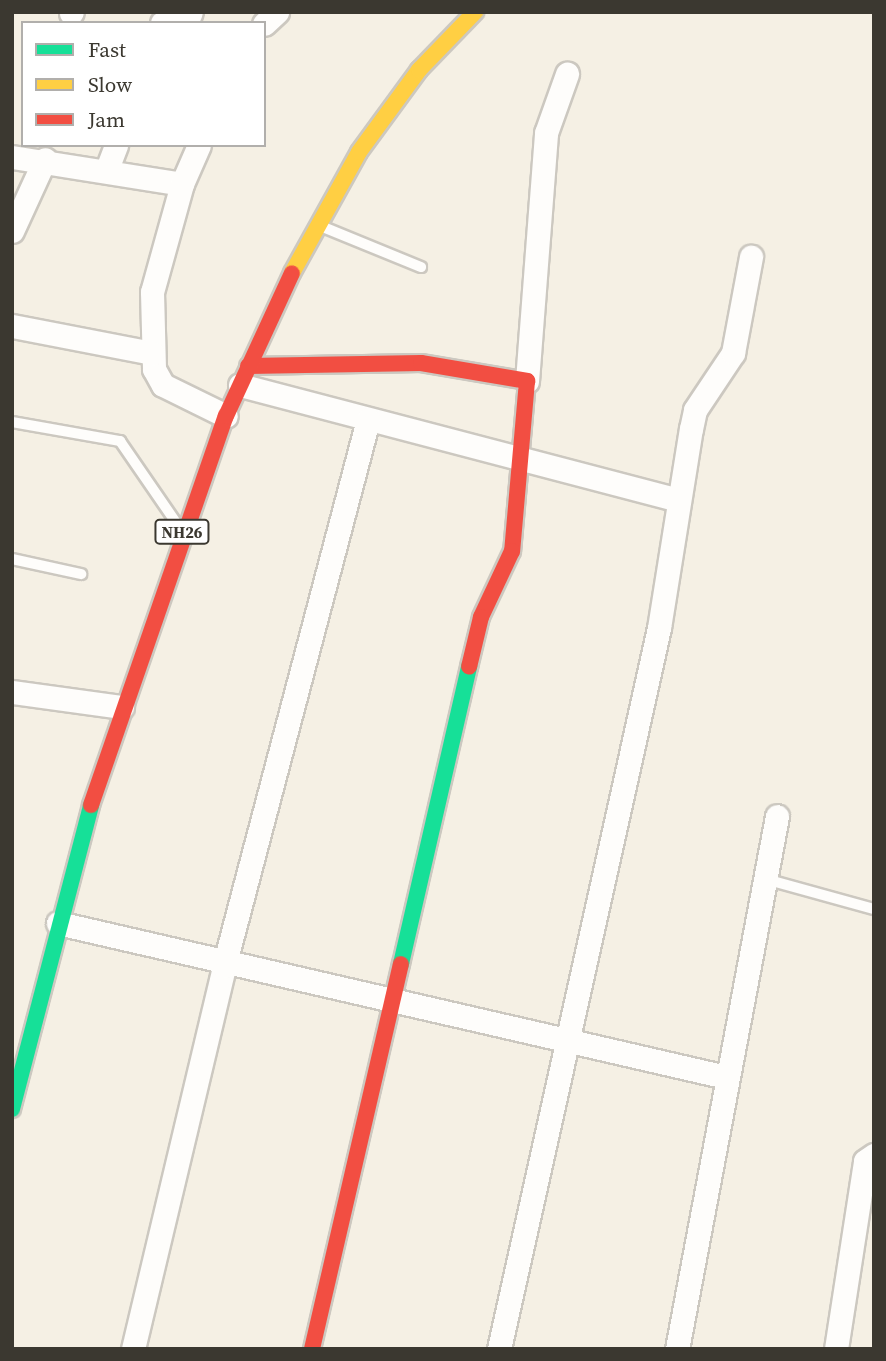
<!DOCTYPE html>
<html>
<head>
<meta charset="utf-8">
<style>
	body { margin:0 }
	#map { position:relative; width:886px; height:1361px; overflow:hidden; background:#f5f0e4; font-family:"Source Serif 4",serif }
	div>[style] { position:absolute }
	.roads { filter:drop-shadow(2px 0 #ccc8c0) drop-shadow(-2px 0 #ccc8c0) drop-shadow(0 2px #ccc8c0) drop-shadow(0 -2px #ccc8c0) }
	.lane>* { height:10px; margin:-5px; padding:0 5px; transform-origin:5px; border-radius:5px; background:#fefdfb }
	.street>* { height:23px; margin:-11.5px; padding:0 11.5px; transform-origin:11.5px; border-radius:11.5px; background:#fefdfb }
	.fast>* { height:16px; margin:-8px; padding:0 8px; transform-origin:8px; border-radius:8px; background:#16e098 }
	.slow>* { height:16px; margin:-8px; padding:0 8px; transform-origin:8px; border-radius:8px; background:#ffcf43 }
	.jam>* { height:16px; margin:-8px; padding:0 8px; transform-origin:8px; border-radius:8px; background:#f24e42 }
	span { translate:-50% -50%; white-space:nowrap; text-align:center; line-height:1.15; -webkit-text-stroke:7px #fff; paint-order:stroke }
	.shield-label span { padding:2px 5px; background:#fff; border:2px solid; border-radius:5px; -webkit-text-stroke-width:0 }
	.shield-label { font-size:16px; color:#3b3830; font-weight:700 }
	.frame { position:absolute; inset:0; border:14px solid #3b3830; pointer-events:none }
	.legend { position:absolute; left:21px; top:21px; width:245px; height:126px; box-sizing:border-box; background:#fff; border:2px solid #b1afac; margin:0; padding:9px 12px; list-style:none; font-size:21px; color:#3b3830 }
	.legend li { display:flex; align-items:center; gap:14px; height:35px }
	.legend b { width:35px; border:2px solid #b1afac }
</style>
</head>
<body>
<div id="map">
	<div class="roads">
		<div class="lane">
			<i style="left:323px;top:227px;width:106px;rotate:22.2deg"></i>
			<i style="left:12px;top:422px;width:110px;rotate:10deg"></i>
			<i style="left:120px;top:441px;width:101px;rotate:55.5deg"></i>
			<i style="left:12px;top:559px;width:71px;rotate:12.3deg"></i>
			<i style="left:765px;top:879px;width:113px;rotate:15.4deg"></i>
		</div>
		<div class="street">
			<i style="left:71px;top:13px;width:1px;rotate:-45deg"></i>
			<i style="left:162px;top:23px;width:12px"></i>
			<i style="left:186px;top:23px;width:12px;rotate:-66deg"></i>
			<i style="left:264px;top:24px;width:18px;rotate:-43deg"></i>
			<i style="left:12px;top:157px;width:172px;rotate:9deg"></i>
			<i style="left:182px;top:184px;width:112px;rotate:105.5deg"></i>
			<i style="left:152px;top:292px;width:77px;rotate:88.5deg"></i>
			<i style="left:154px;top:369px;width:18px;rotate:61deg"></i>
			<i style="left:163px;top:385px;width:70px;rotate:26.2deg"></i>
			<i style="left:107px;top:169px;width:26px;rotate:-69deg"></i>
			<i style="left:182px;top:184px;width:43px;rotate:-66.4deg"></i>
			<i style="left:12px;top:231px;width:79px;rotate:-65.4deg"></i>
			<i style="left:12px;top:326px;width:143px;rotate:10.9deg"></i>
			<i style="left:527px;top:381px;width:249px;rotate:-85.6deg"></i>
			<i style="left:546px;top:133px;width:63px;rotate:-70.4deg"></i>
			<i style="left:240px;top:385px;width:453px;rotate:14.7deg"></i>
			<i style="left:12px;top:692px;width:111px;rotate:7.8deg"></i>
			<i style="left:58px;top:923px;width:686px;rotate:12.98deg"></i>
			<i style="left:133px;top:1349px;width:394px;rotate:-76.6deg"></i>
			<i style="left:224px;top:966px;width:565px;rotate:-75.23deg"></i>
			<i style="left:499px;top:1349px;width:739px;rotate:-77.49deg"></i>
			<i style="left:659px;top:628px;width:202px;rotate:-80.9deg"></i>
			<i style="left:691px;top:429px;width:19px;rotate:-78deg"></i>
			<i style="left:695px;top:410px;width:69px;rotate:-56.3deg"></i>
			<i style="left:733px;top:353px;width:98px;rotate:-79.4deg"></i>
			<i style="left:677px;top:1349px;width:542px;rotate:-79.37deg"></i>
			<i style="left:836px;top:1349px;width:190px;rotate:-81.2deg"></i>
			<i style="left:865px;top:1161px;width:11px;rotate:-34deg"></i>
		</div>
		<div class="fast">
			<i style="left:401px;top:964px;width:305px;rotate:-77.1deg"></i>
			<i style="left:12px;top:1109px;width:314px;rotate:-75.4deg"></i>
		</div>
		<div class="slow">
			<i style="left:292px;top:273px;width:138px;rotate:-61deg"></i>
			<i style="left:359px;top:152px;width:102px;rotate:-53.8deg"></i>
			<i style="left:419px;top:70px;width:81px;rotate:-46deg"></i>
		</div>
		<div class="jam">
			<i style="left:248px;top:366px;width:173px;rotate:-1deg"></i>
			<i style="left:421px;top:363px;width:108px;rotate:9.6deg"></i>
			<i style="left:527px;top:381px;width:171px;rotate:95deg"></i>
			<i style="left:512px;top:551px;width:73px;rotate:115.2deg"></i>
			<i style="left:481px;top:617px;width:51px;rotate:103.5deg"></i>
			<i style="left:91px;top:805px;width:412px;rotate:-70.9deg"></i>
			<i style="left:226px;top:416px;width:157px;rotate:-65.2deg"></i>
			<i style="left:312px;top:1349px;width:395px;rotate:-77deg"></i>
		</div>
	</div>
	<div class="shield-label">
		<span style="left:182px;top:532px">NH26</span>
	</div>
	<div class="frame"></div>
	<ul class="legend">
	<li><b style="height:9px;background:#16e098"></b>Fast</li>
	<li><b style="height:9px;background:#ffcf43"></b>Slow</li>
	<li><b style="height:9px;background:#f24e42"></b>Jam</li>
	</ul>
</div>
</body>
</html>
